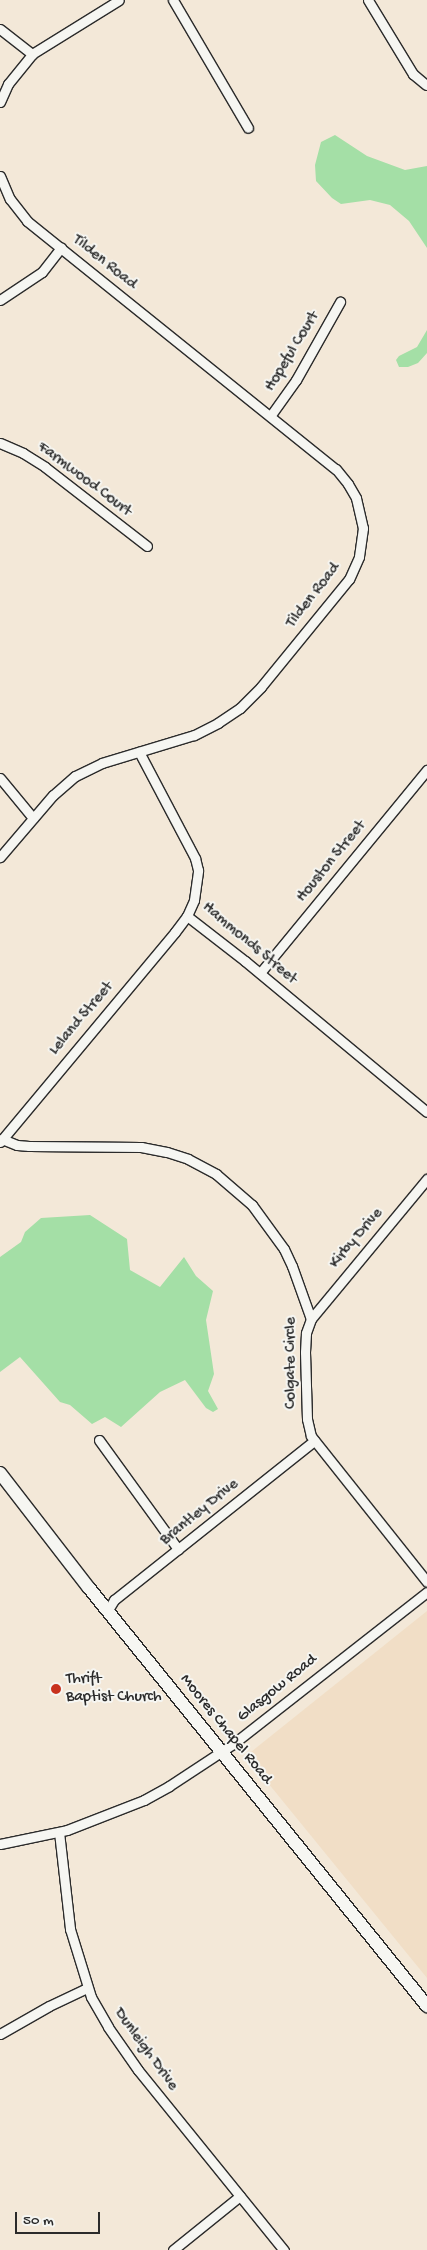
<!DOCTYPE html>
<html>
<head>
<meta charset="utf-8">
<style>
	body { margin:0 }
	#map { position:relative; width:427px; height:2250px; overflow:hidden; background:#f3e8d8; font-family:"Gochi Hand",sans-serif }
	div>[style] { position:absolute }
	.built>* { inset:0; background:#f1dec6 }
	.green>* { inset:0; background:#a4dfa6 }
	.roads { filter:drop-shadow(1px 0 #2b2b2b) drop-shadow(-1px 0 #2b2b2b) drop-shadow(0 1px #2b2b2b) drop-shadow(0 -1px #2b2b2b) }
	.street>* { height:9px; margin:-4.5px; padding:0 4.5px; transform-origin:4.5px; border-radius:4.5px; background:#f6f6f2 }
	.secondary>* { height:12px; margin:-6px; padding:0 6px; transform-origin:6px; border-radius:6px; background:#f6f6f2 }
	.dots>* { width:14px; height:14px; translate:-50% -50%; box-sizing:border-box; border:2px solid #f6f6f2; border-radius:50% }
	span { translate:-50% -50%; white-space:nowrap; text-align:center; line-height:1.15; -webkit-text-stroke:4px #f6f6f2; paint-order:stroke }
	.street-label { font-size:16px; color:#2b2b2b }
	.poi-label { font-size:16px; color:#2b2b2b }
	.left { translate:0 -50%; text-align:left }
	.scale { position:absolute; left:15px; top:2212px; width:85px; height:22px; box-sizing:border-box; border:2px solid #2b2b2b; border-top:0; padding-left:6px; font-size:15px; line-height:18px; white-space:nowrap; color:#2b2b2b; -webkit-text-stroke:4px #f6f6f2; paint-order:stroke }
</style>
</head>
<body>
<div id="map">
	<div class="built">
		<i style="clip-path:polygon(427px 1611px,427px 1978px,246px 1756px)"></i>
	</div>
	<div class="green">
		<i style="clip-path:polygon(335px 135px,367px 156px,405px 170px,427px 166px,427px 248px,409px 221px,390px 205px,370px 200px,341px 204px,332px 198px,316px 181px,315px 165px,321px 142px)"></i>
		<i style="clip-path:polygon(427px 330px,427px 353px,418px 363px,408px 367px,399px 367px,396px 360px,399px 356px,417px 347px)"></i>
		<i style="clip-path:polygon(90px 1215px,127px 1239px,130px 1270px,160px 1287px,184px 1257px,196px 1276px,213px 1291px,206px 1320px,214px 1374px,208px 1391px,218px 1409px,213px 1412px,206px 1408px,185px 1380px,160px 1392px,121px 1427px,105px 1417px,92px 1424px,70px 1405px,60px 1402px,20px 1357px,0 1372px,0 1257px,21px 1242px,25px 1232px,41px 1218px)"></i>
	</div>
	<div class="roads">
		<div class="street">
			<i style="left:173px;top:0;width:148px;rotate:59.6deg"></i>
			<i style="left:368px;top:0;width:87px;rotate:58.7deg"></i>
			<i style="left:413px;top:74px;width:17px;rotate:40deg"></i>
			<i style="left:0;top:29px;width:41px;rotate:38deg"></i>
			<i style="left:0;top:102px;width:20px;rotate:-66deg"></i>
			<i style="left:8px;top:84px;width:38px;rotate:-51deg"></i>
			<i style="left:32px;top:54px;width:102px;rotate:-31.8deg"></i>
			<i style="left:0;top:176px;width:25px;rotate:67deg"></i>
			<i style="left:10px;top:199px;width:28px;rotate:52deg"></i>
			<i style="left:27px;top:221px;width:396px;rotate:38.8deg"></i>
			<i style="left:336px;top:469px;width:19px;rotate:51deg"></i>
			<i style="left:348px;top:484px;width:16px;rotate:60deg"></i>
			<i style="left:356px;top:498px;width:31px;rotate:77deg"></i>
			<i style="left:363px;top:528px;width:29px;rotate:98deg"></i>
			<i style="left:359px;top:557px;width:24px;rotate:114deg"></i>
			<i style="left:349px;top:579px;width:139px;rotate:129.2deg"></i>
			<i style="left:261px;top:687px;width:30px;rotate:135deg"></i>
			<i style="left:240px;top:708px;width:27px;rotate:146deg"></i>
			<i style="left:218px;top:723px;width:27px;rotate:153deg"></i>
			<i style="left:194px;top:735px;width:96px;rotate:163.1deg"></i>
			<i style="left:102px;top:763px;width:30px;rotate:154deg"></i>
			<i style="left:75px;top:776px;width:29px;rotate:139deg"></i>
			<i style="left:53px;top:795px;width:82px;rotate:130.5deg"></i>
			<i style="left:0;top:300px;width:50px;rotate:-33.7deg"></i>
			<i style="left:42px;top:272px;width:31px;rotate:-52deg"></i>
			<i style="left:271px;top:415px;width:43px;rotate:-54.5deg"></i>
			<i style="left:296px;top:380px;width:90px;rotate:-60.6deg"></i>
			<i style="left:0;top:443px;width:25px;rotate:23deg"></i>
			<i style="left:23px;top:453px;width:26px;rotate:32deg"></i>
			<i style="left:45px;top:467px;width:129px;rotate:37.8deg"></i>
			<i style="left:0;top:778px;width:52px;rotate:50.5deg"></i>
			<i style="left:187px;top:916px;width:73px;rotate:37.8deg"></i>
			<i style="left:245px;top:961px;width:236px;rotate:39.7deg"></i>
			<i style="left:260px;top:973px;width:263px;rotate:-50.6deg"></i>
			<i style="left:2px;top:1139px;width:16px;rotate:22deg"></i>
			<i style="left:17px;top:1145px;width:12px;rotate:5deg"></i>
			<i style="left:29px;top:1146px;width:112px;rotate:0.5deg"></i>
			<i style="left:141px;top:1147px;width:26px;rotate:11deg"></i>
			<i style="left:167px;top:1152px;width:22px;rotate:18deg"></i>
			<i style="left:188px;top:1159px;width:32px;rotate:28deg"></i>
			<i style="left:216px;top:1174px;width:48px;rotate:40.7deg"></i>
			<i style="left:252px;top:1205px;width:54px;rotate:54deg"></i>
			<i style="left:284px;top:1249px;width:19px;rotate:65deg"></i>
			<i style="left:292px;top:1266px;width:56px;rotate:70.3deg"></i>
			<i style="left:311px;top:1319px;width:15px;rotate:110deg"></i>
			<i style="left:306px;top:1333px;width:19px;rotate:93deg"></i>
			<i style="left:305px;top:1352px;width:67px;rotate:88.3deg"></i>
			<i style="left:307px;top:1419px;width:17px;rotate:77deg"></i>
			<i style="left:311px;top:1436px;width:186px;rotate:51.5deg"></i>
			<i style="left:0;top:1142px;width:273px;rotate:-50.2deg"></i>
			<i style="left:175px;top:932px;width:20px;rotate:-53deg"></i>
			<i style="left:187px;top:916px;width:17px;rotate:-66deg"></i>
			<i style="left:194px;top:900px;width:30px;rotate:-82deg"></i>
			<i style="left:198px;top:870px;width:12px;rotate:-104deg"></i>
			<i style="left:195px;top:858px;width:120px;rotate:-117.8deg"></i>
			<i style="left:311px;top:1319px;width:182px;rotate:-50.4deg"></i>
			<i style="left:99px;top:1440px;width:135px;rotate:54.1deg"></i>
			<i style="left:108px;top:1610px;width:12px;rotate:-59deg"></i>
			<i style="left:114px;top:1600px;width:256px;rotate:-38.5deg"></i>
			<i style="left:59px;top:1832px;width:98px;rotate:83.5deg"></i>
			<i style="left:70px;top:1929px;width:71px;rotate:72.8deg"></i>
			<i style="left:91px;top:1997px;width:34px;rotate:60deg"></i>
			<i style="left:108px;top:2027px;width:52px;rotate:55.1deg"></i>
			<i style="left:138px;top:2070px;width:232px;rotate:51deg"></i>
			<i style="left:0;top:1844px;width:68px;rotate:-11.8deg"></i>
			<i style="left:67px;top:1830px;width:83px;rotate:-21.3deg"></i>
			<i style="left:144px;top:1800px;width:29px;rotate:-29deg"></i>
			<i style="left:169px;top:1786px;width:77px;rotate:-33.3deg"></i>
			<i style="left:233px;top:1744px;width:246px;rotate:-38.1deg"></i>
			<i style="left:0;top:2034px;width:56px;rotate:-29.7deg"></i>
			<i style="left:49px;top:2006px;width:42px;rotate:-25.3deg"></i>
			<i style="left:173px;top:2250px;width:86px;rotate:-38.9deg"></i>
		</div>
		<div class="secondary">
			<i style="left:0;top:1473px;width:145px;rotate:52.3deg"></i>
			<i style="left:89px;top:1588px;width:538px;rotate:51.04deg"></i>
		</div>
	</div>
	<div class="dots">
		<i style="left:56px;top:1689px;background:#c8321e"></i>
	</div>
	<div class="street-label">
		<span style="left:104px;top:263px;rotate:39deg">Tilden Road</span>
		<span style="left:293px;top:352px;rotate:-59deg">Hopeful Court</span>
		<span style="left:84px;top:480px;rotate:37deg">Farmwood Court</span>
		<span style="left:314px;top:596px;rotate:-52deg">Tilden Road</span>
		<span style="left:332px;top:862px;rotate:-51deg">Houston Street</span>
		<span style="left:249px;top:944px;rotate:40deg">Hammonds Street</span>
		<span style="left:82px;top:1019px;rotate:-50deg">Leland Street</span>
		<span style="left:357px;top:1239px;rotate:-50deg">Kirby Drive</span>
		<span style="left:292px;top:1363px;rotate:-90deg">Colgate Circle</span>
		<span style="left:200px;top:1513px;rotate:-39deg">Brantley Drive</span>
		<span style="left:278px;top:1689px;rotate:-39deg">Glasgow Road</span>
		<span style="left:225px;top:1730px;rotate:51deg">Moores Chapel Road</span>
		<span style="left:145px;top:2050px;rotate:54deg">Dunleigh Drive</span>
	</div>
	<div class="poi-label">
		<span class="left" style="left:66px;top:1689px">Thrift<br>Baptist Church</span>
	</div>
	<div class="scale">50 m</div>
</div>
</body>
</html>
